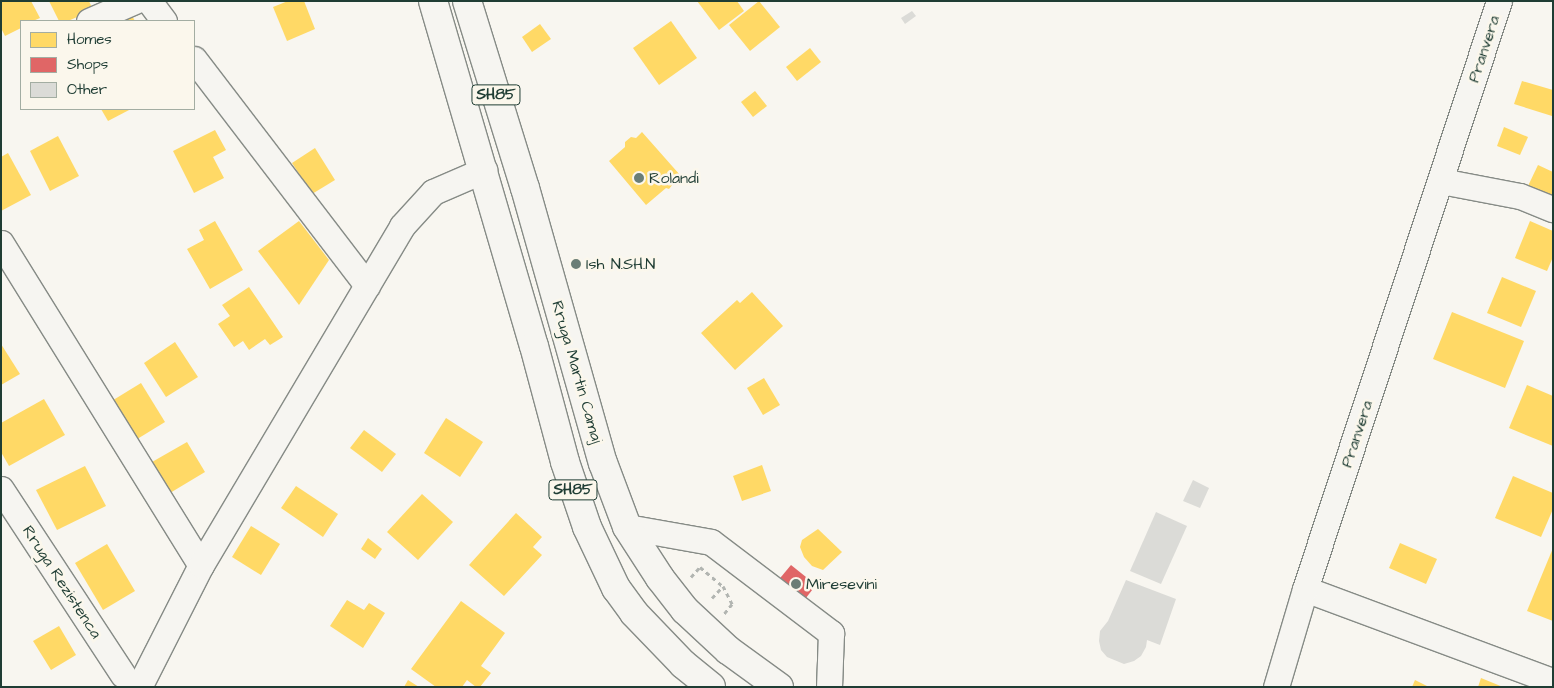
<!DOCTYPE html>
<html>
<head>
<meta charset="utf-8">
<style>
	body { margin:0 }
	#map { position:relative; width:1554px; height:688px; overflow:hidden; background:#f8f6f0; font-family:"Architects Daughter",sans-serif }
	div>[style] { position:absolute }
	.homes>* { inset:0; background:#ffd966 }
	.shops>* { inset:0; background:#e06666 }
	.building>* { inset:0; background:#dbdbd7 }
	.path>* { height:3px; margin-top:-1.5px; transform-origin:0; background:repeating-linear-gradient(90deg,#b2b5b1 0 4px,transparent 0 8px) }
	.roads { filter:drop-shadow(1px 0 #868b86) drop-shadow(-1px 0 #868b86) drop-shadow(0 1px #868b86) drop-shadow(0 -1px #868b86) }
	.minor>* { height:25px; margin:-12.5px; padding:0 12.5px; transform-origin:12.5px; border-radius:12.5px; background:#f6f5f1 }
	.highway>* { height:28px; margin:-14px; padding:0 14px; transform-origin:14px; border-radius:14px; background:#f6f5f1 }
	.dots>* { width:14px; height:14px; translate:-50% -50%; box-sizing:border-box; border:2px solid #fbf7ec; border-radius:50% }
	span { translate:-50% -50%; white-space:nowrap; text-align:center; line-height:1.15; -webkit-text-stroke:5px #fbf7ec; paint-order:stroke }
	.shield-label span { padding:1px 4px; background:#fbf7ec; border:1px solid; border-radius:4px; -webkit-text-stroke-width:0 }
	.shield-label { font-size:15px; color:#1f3d34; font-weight:700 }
	.street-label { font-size:16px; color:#1f3d34 }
	.poi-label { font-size:16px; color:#1f3d34 }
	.left { translate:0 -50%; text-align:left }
	.frame { position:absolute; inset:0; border:2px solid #1f3d34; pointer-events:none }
	.legend { position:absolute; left:20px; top:20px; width:175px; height:90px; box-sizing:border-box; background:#fbf7ec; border:1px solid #a3ada2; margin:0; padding:6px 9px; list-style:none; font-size:15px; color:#1f3d34 }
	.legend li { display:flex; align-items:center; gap:10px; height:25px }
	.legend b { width:25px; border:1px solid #a3ada2 }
</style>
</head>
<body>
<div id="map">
	<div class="homes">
		<i style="clip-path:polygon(1px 1px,31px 1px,40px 18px,33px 21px,21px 21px,21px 28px,5px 36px,1px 28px)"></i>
		<i style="clip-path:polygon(49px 1px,89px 1px,93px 10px,68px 21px,59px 21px)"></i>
		<i style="clip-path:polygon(288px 1px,304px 1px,315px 29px,287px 41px,273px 7px)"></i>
		<i style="clip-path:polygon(697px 1px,737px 1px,744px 11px,719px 30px)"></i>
		<i style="clip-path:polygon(759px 1px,780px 27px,750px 51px,729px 25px)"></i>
		<i style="clip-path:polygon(128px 9px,135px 21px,104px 21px)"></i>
		<i style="clip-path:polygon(671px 21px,697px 58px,659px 85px,633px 48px)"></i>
		<i style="clip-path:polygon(540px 24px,551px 39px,532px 52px,522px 37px)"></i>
		<i style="clip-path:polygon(810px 48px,821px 62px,797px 81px,786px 67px)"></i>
		<i style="clip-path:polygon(1522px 81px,1553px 90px,1552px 116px,1514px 104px)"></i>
		<i style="clip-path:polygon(755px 91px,767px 106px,753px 117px,741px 102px)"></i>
		<i style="clip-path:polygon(101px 109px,131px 109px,108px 121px)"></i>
		<i style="clip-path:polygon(1504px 127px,1528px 137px,1520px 155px,1497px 146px)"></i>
		<i style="clip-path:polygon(215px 130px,226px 150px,213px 157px,224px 178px,194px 193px,173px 151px)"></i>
		<i style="clip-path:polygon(642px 132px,680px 175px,669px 189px,666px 188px,646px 205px,609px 161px,625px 147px,625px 142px,631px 137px,636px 138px)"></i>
		<i style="clip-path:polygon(58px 136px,79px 176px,50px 191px,30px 151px)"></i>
		<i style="clip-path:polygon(315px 148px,335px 180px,312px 194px,292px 163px)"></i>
		<i style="clip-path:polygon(8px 153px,31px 195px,1px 211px,1px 157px)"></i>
		<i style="clip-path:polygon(1538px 165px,1553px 172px,1553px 200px,1527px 188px)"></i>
		<i style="clip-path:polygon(215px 221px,243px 270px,210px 289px,187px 249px,204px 240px,199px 230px)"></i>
		<i style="clip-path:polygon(299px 221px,329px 260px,299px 305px,258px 251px)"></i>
		<i style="clip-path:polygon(1530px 221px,1553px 231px,1553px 257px,1547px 271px,1515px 258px)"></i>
		<i style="clip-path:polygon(1502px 277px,1536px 291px,1521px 327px,1487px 313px)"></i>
		<i style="clip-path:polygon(249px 287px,283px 337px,270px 345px,265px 339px,249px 350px,243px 341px,234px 347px,218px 324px,230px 316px,222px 305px)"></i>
		<i style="clip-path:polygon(752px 292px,783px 326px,735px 370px,701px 333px,737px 300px,740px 303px)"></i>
		<i style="clip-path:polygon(1452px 312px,1524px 341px,1505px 388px,1433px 359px)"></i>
		<i style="clip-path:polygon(175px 342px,198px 377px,166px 397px,144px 363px)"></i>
		<i style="clip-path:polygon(1px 344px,20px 374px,1px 385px)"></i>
		<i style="clip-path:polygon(764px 378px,780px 405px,763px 415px,747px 388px)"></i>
		<i style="clip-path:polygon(141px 383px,165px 422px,134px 441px,110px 402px)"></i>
		<i style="clip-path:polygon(1527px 385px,1553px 396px,1553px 446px,1509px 428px)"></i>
		<i style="clip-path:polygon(44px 399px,65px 435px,9px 466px,1px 452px,1px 423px)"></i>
		<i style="clip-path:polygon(446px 418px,483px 442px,460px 477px,424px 453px)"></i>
		<i style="clip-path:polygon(364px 430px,396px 454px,382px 472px,350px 448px)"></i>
		<i style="clip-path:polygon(187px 442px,205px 472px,170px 493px,152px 462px)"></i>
		<i style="clip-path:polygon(762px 465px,771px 491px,742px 501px,733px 476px)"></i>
		<i style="clip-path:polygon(85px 466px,106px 506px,57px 530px,36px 490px)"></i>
		<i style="clip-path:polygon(1513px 476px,1553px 493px,1553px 509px,1541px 537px,1495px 518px)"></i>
		<i style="clip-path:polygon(296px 486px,338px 514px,323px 537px,281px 508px)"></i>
		<i style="clip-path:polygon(422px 494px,453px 522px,418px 560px,387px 532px)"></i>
		<i style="clip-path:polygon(516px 513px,542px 537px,533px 547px,542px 555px,504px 596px,469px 565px)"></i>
		<i style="clip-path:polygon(251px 526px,280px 544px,261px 575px,232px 557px)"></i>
		<i style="clip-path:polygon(818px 529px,842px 552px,823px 570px,812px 566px,804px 557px,800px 547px,802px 540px)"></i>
		<i style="clip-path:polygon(368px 538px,382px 549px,375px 559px,361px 549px)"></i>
		<i style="clip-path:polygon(1400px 543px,1437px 559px,1426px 584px,1389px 568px)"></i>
		<i style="clip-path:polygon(107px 544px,135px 591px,103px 610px,75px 563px)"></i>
		<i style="clip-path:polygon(1553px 548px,1553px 621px,1527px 611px)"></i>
		<i style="clip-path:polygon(347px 600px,364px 610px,369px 603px,385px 613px,363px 648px,330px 626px)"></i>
		<i style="clip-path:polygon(461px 601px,505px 633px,481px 666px,491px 673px,480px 687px,476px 687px,467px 680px,462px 687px,436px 687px,411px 669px)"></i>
		<i style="clip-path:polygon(59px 626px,76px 655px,51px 670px,33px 641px)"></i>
		<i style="clip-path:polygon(1481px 678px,1503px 687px,1478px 687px)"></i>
		<i style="clip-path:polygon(408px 680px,419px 687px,404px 687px)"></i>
		<i style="clip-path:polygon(1415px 680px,1429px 687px,1412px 687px)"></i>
	</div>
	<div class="shops">
		<i style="clip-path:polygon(791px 565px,816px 585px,802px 603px,776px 583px)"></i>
	</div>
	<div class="building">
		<i style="clip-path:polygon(912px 11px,916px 16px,905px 24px,901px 18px)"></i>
		<i style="clip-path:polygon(1193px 480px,1209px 488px,1200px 508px,1183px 501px)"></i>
		<i style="clip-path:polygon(1156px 512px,1187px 526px,1161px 584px,1130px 571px)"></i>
		<i style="clip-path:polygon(1126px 580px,1176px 599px,1160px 645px,1147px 640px,1146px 647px,1141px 656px,1134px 661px,1124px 664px,1107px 657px,1101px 650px,1099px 641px,1100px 631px,1108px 621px)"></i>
	</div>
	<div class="path">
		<i style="left:691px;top:577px;width:13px;rotate:-48deg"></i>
		<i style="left:700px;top:567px;width:30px;rotate:40deg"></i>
		<i style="left:723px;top:586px;width:20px;rotate:63deg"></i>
		<i style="left:732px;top:604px;width:13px;rotate:129deg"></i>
		<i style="left:712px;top:598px;width:16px;rotate:-47deg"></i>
	</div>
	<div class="roads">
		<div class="minor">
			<i style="left:149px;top:1px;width:25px;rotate:53deg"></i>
			<i style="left:89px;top:21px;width:50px;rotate:-23.5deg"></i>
			<i style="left:194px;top:59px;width:285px;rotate:52.6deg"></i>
			<i style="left:1441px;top:181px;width:80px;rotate:10.8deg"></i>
			<i style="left:1520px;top:196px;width:35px;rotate:22deg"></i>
			<i style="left:1px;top:243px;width:379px;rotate:58.2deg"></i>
			<i style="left:1px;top:489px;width:222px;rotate:56.7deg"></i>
			<i style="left:627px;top:527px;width:85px;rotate:10.1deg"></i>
			<i style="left:711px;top:542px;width:151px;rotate:37.2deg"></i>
			<i style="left:831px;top:633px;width:54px;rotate:92.1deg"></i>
			<i style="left:1305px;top:589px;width:265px;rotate:20.4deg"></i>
			<i style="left:139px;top:687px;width:137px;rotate:-63.1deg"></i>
			<i style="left:201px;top:565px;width:394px;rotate:-59.3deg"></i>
			<i style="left:402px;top:226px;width:46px;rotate:-47.6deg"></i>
			<i style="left:433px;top:192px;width:56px;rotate:-23.3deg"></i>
			<i style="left:1276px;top:687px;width:102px;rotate:-73.5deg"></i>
			<i style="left:1305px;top:589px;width:619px;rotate:-71.74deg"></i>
		</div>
		<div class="highway">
			<i style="left:433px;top:1px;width:359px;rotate:73.7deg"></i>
			<i style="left:534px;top:346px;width:120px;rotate:75deg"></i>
			<i style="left:565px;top:462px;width:69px;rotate:71.3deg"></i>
			<i style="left:587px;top:527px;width:68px;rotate:64.6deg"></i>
			<i style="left:616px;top:588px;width:31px;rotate:54deg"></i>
			<i style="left:634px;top:613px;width:71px;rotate:46.1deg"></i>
			<i style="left:683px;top:664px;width:36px;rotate:39deg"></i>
			<i style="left:467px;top:1px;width:196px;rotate:72.8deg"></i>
			<i style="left:525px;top:188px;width:286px;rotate:74.2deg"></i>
			<i style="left:603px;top:463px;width:68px;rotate:69.4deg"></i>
			<i style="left:627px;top:527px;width:61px;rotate:57.1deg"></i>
			<i style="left:660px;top:578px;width:41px;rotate:52deg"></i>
			<i style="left:685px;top:610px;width:59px;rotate:42.9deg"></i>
			<i style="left:728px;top:650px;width:63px;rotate:36deg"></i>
		</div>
	</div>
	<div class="dots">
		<i style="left:639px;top:178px;background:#6b7e76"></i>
		<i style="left:576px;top:264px;background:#6b7e76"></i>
		<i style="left:796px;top:584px;background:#6b7e76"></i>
	</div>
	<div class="shield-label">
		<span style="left:496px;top:95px">SH85</span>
		<span style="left:573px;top:490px">SH85</span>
	</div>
	<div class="street-label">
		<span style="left:1484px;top:49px;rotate:-72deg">Pranvera</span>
		<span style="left:577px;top:372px;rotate:74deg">Rruga Martin Camaj</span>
		<span style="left:1357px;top:434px;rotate:-72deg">Pranvera</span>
		<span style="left:62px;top:582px;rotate:57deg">Rruga Rezistenca</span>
	</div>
	<div class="poi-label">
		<span class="left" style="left:649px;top:178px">Rolandi</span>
		<span class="left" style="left:586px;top:264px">Ish N.SH.N</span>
		<span class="left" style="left:806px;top:584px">Miresevini</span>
	</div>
	<div class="frame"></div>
	<ul class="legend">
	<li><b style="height:14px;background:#ffd966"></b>Homes</li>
	<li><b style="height:14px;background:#e06666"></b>Shops</li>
	<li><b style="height:14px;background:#dbdbd7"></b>Other</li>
	</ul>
</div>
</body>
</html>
